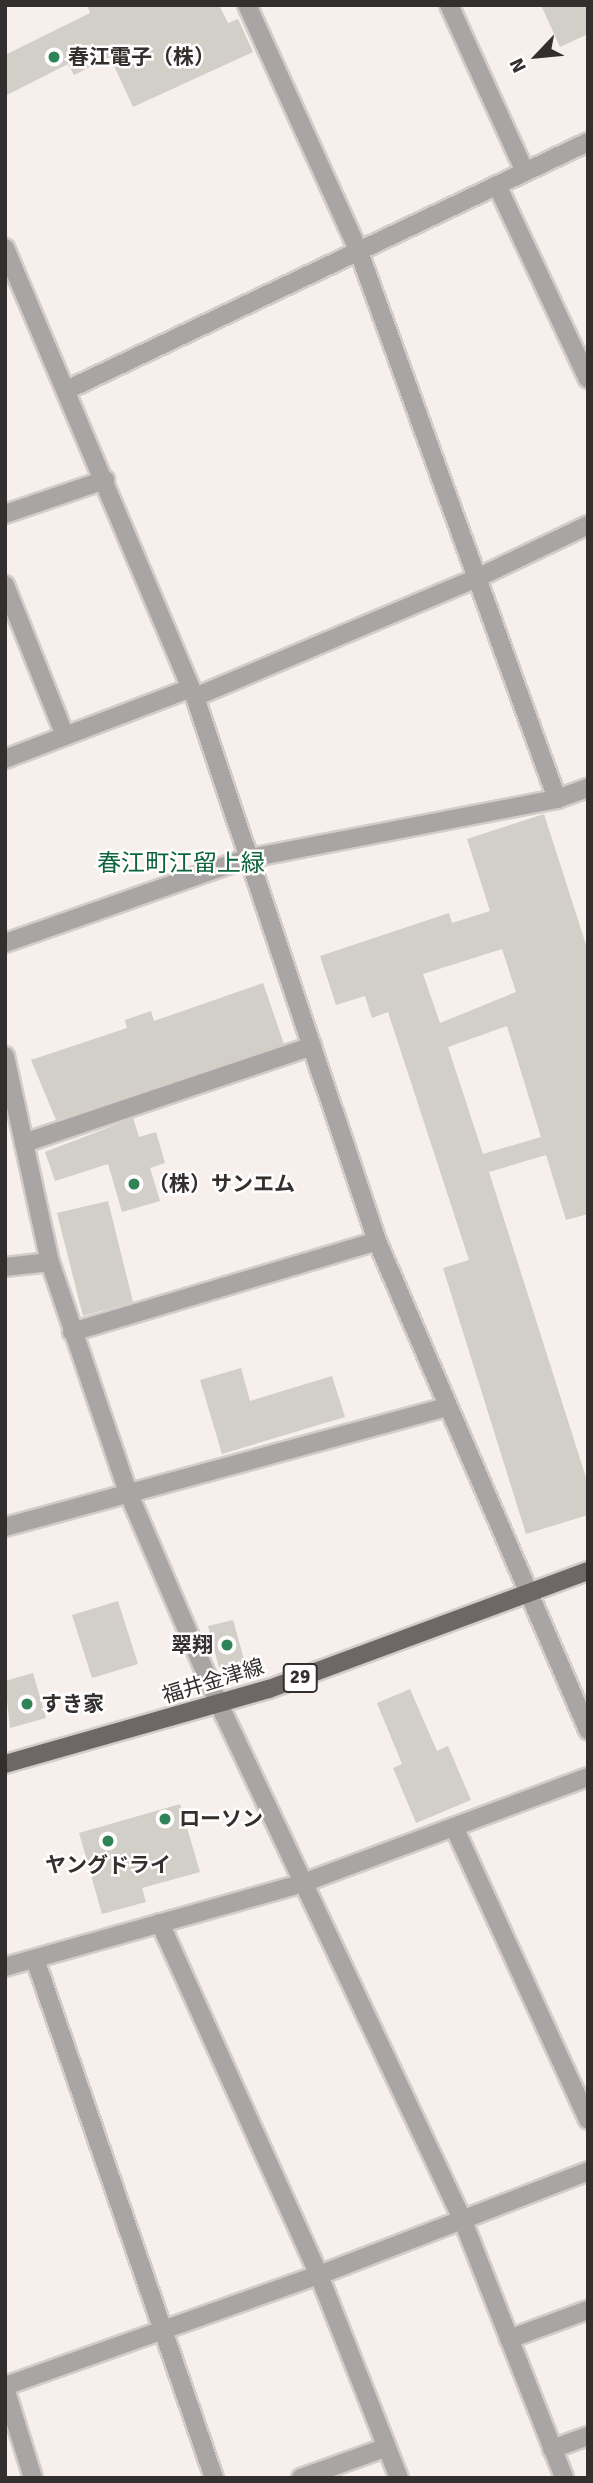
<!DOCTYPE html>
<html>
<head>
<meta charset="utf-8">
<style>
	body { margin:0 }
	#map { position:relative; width:593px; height:2483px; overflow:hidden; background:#f6efeb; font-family:Signika,"Noto Sans JP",sans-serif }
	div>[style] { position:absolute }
	.building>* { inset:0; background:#d2cec8 }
	.roads { filter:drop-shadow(2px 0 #d3ccc9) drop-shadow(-2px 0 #d3ccc9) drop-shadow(0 2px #d3ccc9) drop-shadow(0 -2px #d3ccc9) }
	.minor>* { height:18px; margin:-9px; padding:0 9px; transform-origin:9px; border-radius:9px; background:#a9a5a4 }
	.primary>* { height:18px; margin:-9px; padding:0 9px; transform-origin:9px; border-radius:9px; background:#6d6766 }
	.dots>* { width:19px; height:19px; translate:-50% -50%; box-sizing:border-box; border:4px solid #fffdfd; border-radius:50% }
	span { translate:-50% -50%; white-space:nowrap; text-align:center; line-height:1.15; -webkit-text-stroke:5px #fffdfd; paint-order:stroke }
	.shield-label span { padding:2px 5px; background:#fffdfd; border:2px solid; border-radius:5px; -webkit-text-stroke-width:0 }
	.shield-label { font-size:19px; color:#322f2e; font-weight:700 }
	.poi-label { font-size:21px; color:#322f2e; font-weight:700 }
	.left { translate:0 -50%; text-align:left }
	.right { translate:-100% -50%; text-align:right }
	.street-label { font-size:21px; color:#322f2e }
	.quarter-label { font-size:24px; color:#0e643d }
	.frame { position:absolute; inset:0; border:7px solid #322f2e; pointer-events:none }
	.north { position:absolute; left:502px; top:21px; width:70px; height:70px; -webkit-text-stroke:5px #fffdfd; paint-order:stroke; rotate:244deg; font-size:19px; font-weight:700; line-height:28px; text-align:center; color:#322f2e }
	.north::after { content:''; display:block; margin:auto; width:24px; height:32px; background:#322f2e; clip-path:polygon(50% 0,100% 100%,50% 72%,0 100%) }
</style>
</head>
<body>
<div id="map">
	<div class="building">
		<i style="clip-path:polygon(87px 5px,219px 5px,228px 23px,238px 19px,253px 52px,133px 107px,110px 57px,74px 75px,68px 64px,5px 96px,5px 55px,90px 13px)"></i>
		<i style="clip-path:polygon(541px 5px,588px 5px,588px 34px,560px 47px)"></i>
		<i style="clip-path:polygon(evenodd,544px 814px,588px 951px,588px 1214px,566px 1220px,546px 1155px,489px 1172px,588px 1484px,588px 1515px,526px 1534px,443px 1268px,469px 1260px,388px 1012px,372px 1018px,365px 996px,336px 1005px,320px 956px,449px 913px,452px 923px,490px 911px,467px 839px,544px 814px,502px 949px,516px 992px,440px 1023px,423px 974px,502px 949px,544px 814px,507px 1026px,541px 1137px,483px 1154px,448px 1047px,507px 1026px)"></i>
		<i style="clip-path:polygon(263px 983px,284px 1044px,56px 1120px,31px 1060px,127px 1028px,125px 1020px,151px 1011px,154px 1021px)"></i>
		<i style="clip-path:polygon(133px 1118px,139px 1137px,156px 1132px,165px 1163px,150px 1168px,160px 1201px,122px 1212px,108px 1164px,55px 1181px,45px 1152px)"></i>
		<i style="clip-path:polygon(108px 1201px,133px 1302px,83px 1316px,57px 1213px)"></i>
		<i style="clip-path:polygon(241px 1368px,250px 1401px,332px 1376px,345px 1417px,222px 1454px,200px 1380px)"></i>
		<i style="clip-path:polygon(118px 1601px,138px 1664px,92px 1678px,72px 1615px)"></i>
		<i style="clip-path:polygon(233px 1620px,245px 1663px,220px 1671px,208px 1626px)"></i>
		<i style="clip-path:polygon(33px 1673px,46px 1718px,10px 1728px,5px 1681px)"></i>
		<i style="clip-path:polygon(410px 1689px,437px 1751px,448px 1746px,471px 1800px,416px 1823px,393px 1768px,402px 1764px,377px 1703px)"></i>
		<i style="clip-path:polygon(180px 1804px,200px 1872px,142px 1888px,146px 1902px,102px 1914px,79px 1833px)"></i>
	</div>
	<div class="roads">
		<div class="minor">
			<i style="left:247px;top:5px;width:271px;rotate:65.6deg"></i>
			<i style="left:359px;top:252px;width:582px;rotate:70.1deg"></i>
			<i style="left:449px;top:5px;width:183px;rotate:65.5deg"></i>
			<i style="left:497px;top:185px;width:214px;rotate:64.9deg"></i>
			<i style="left:5px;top:248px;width:488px;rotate:67.1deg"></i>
			<i style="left:195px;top:697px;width:574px;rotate:71.5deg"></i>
			<i style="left:377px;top:1241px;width:533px;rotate:66.66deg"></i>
			<i style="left:69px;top:389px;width:575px;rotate:-25.45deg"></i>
			<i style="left:5px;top:514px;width:106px;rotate:-18.8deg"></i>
			<i style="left:5px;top:585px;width:162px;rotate:68.3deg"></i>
			<i style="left:195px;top:697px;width:306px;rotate:-22.9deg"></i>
			<i style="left:477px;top:578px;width:123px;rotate:-25.5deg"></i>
			<i style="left:5px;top:759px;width:199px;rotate:-20.9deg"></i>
			<i style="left:5px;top:943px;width:254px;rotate:-19.3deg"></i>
			<i style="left:245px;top:859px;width:318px;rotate:-10.9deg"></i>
			<i style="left:557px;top:799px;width:33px;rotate:-20deg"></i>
			<i style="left:5px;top:1056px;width:211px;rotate:77.7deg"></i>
			<i style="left:50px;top:1262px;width:243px;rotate:71.3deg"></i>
			<i style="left:128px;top:1492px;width:231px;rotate:66.8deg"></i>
			<i style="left:219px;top:1704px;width:572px;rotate:64.73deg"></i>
			<i style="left:463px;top:2221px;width:276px;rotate:68.5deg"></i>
			<i style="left:24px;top:1143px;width:304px;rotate:-18.6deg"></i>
			<i style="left:5px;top:1267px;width:45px;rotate:-6.3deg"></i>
			<i style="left:72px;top:1332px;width:318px;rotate:-16.6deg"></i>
			<i style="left:5px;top:1527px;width:458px;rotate:-15.2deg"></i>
			<i style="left:454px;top:1827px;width:322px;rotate:65.4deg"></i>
			<i style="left:160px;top:1923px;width:386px;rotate:65.7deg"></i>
			<i style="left:319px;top:2275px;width:218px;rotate:68.5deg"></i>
			<i style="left:35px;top:1959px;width:549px;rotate:70.97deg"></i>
			<i style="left:5px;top:1967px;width:310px;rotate:-15.7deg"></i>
			<i style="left:303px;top:1883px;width:304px;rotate:-20.4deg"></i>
			<i style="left:509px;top:2339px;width:84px;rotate:-20.2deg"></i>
			<i style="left:5px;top:2386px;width:333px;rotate:-19.5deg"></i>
			<i style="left:319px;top:2275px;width:288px;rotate:-21.1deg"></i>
			<i style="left:5px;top:2388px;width:94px;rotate:72.7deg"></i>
			<i style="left:552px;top:2449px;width:38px;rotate:-20deg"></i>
			<i style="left:301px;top:2478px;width:91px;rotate:-19.8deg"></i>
		</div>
		<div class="primary">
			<i style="left:5px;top:1764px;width:274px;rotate:-15.9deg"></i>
			<i style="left:269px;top:1689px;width:340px;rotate:-20.3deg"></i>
		</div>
	</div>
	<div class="dots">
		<i style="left:54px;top:57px;background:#2e8457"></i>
		<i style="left:134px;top:1184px;background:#2e8457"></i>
		<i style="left:227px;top:1645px;background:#2e8457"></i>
		<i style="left:27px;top:1704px;background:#2e8457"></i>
		<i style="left:165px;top:1819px;background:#2e8457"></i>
		<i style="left:108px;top:1841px;background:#2e8457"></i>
	</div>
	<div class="shield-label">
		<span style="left:300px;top:1678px">29</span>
	</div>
	<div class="poi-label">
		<span class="left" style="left:68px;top:57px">春江電子（株）</span>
		<span class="left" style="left:148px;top:1184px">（株）サンエム</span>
		<span class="right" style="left:213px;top:1645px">翠翔</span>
		<span class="left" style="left:41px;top:1704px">すき家</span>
		<span class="left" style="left:179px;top:1819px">ローソン</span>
		<span style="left:108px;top:1865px">ヤングドライ</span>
	</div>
	<div class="street-label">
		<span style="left:213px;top:1681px;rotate:-17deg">福井金津線</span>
	</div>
	<div class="quarter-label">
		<span style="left:181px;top:864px">春江町江留上緑</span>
	</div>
	<div class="frame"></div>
	<div class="north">N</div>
</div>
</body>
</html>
